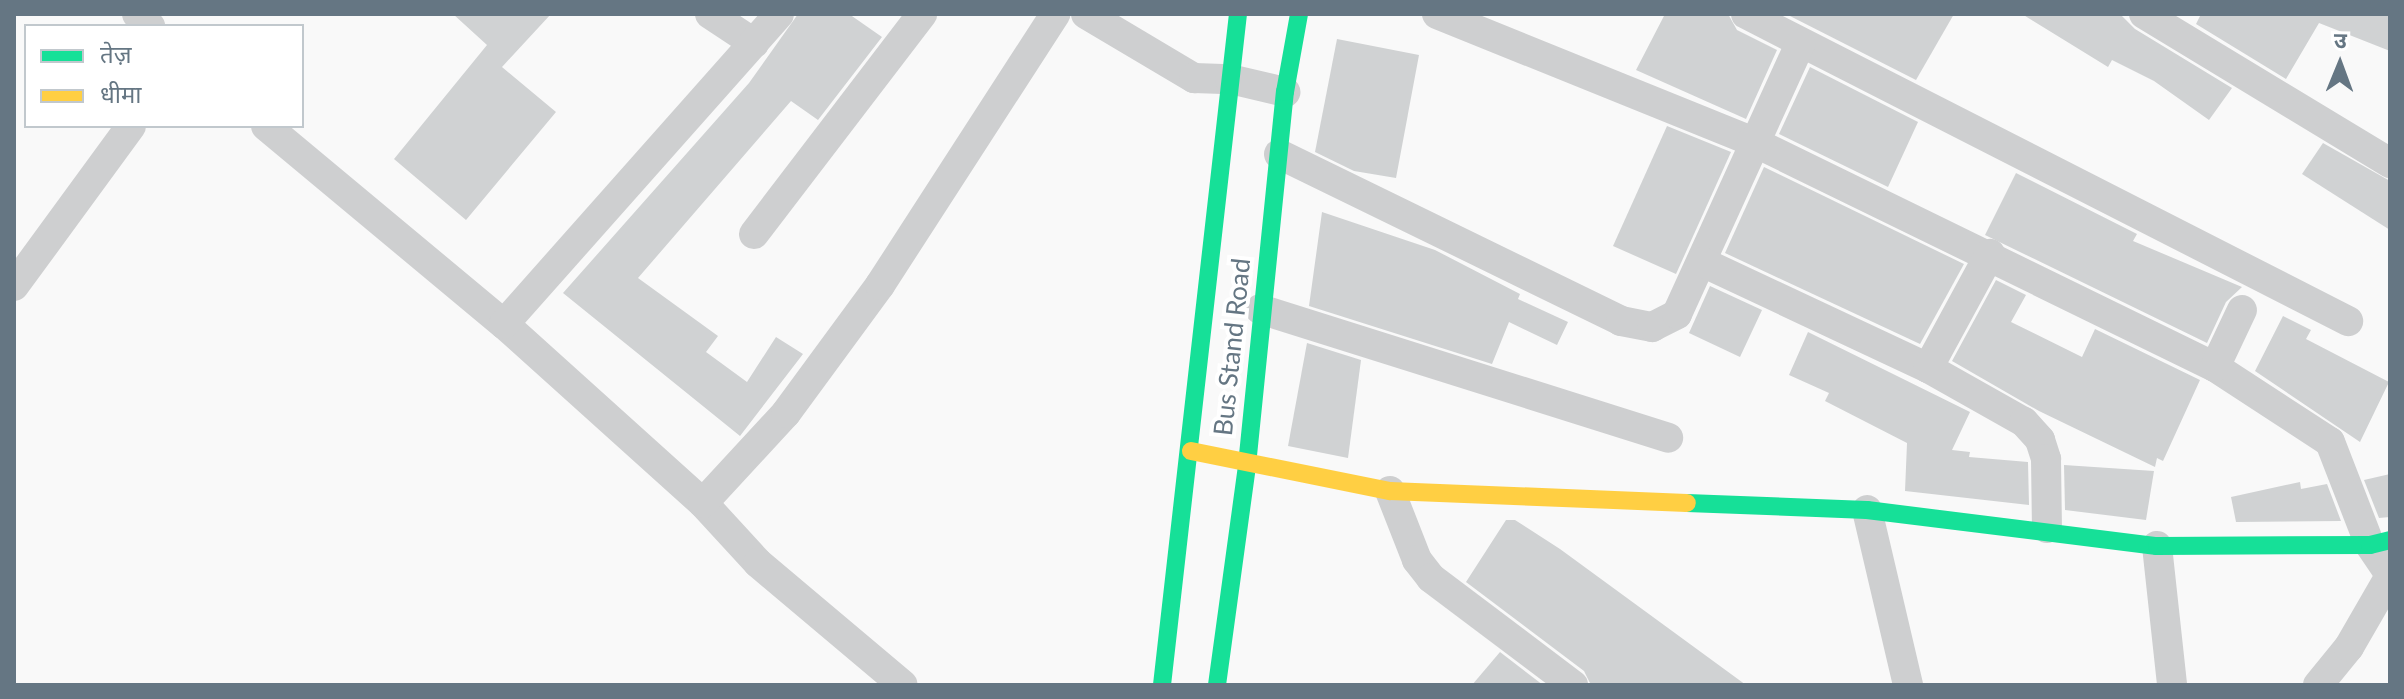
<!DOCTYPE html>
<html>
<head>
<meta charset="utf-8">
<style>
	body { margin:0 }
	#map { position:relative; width:2404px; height:699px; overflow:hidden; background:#f9f9f9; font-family:Lato,"Noto Sans Devanagari",sans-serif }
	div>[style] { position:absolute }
	.building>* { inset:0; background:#d0d2d3 }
	.street>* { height:30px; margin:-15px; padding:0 15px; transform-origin:15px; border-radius:15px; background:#cecfd0 }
	.fast>* { height:18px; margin:-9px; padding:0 9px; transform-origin:9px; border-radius:9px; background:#16e098 }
	.slow>* { height:18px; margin:-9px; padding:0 9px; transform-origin:9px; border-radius:9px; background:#ffcf43 }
	span { translate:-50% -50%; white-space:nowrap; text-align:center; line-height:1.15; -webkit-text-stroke:8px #fff; paint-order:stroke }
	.street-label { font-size:26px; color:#657683 }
	.frame { position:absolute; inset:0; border:16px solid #657683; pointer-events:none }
	.legend { position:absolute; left:24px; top:24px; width:280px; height:104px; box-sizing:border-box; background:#fff; border:2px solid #c1c8cd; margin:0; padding:10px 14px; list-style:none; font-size:24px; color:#657683 }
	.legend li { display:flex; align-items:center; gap:16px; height:40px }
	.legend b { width:40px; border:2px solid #c1c8cd }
	.north { position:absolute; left:2300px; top:24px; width:80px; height:80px; -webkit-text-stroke:6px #fff; paint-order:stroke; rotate:1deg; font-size:22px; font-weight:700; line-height:32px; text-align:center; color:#657683 }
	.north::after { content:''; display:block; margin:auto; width:28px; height:36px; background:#657683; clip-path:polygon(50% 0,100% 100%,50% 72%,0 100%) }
</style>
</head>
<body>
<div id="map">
	<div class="building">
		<i style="clip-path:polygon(453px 14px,551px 14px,502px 67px,556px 112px,466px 220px,394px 159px,487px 45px)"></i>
		<i style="clip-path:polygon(798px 14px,849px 14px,882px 37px,818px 120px,791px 101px,638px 278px,718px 336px,706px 352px,747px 382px,776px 337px,803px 354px,740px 436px,563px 293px,749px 83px)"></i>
		<i style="clip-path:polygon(1665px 14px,1728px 14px,1737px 30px,1777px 50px,1746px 119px,1636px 70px)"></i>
		<i style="clip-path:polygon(1786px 14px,1954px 14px,1916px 80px)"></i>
		<i style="clip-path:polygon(2022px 14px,2120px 14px,2135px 29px,2232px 88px,2209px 120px,2154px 81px,2112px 60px,2108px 67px)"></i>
		<i style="clip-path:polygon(2201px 14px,2390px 14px,2390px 51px,2319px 23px,2286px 79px,2196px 24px)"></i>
		<i style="clip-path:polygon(1337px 39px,1419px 55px,1396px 178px,1354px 171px,1315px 152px)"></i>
		<i style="clip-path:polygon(1810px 67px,1918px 122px,1888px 187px,1779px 134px)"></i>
		<i style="clip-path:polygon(1667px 126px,1731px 152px,1676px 274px,1613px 246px)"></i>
		<i style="clip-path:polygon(2323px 143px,2390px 181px,2390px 230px,2302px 174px)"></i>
		<i style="clip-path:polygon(1764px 167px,1964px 264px,1920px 344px,1725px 253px)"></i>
		<i style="clip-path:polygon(2016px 173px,2137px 234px,2133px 241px,2242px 287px,2226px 302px,2207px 343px,1985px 235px)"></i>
		<i style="clip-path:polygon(1322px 212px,1435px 250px,1520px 294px,1518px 299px,1568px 322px,1557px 345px,1509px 322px,1492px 364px,1309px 306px)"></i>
		<i style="clip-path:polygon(1996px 280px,2026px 295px,2011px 322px,2082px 357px,2095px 329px,2200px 380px,2163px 461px,2157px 458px,2155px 467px,2039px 411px,1952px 361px)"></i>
		<i style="clip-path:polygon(1710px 286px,1762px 310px,1740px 357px,1689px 333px)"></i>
		<i style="clip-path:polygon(2283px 316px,2311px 330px,2306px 339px,2389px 382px,2360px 442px,2255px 371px)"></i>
		<i style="clip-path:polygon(1808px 332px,1970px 412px,1952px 450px,1970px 452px,1969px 457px,2028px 462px,2029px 505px,1905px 491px,1907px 443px,1825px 401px,1829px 393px,1789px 375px)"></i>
		<i style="clip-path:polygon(1307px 343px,1361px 360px,1348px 458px,1288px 446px)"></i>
		<i style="clip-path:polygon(2064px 465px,2154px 471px,2146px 520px,2065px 510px)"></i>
		<i style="clip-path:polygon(2390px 474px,2390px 517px,2379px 518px,2364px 480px)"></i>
		<i style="clip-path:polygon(2300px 482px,2301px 489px,2327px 484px,2341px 521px,2236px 522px,2231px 497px)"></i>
		<i style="clip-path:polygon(1506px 520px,1515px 520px,1560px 549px,1746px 685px,1591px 685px,1584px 671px,1466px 582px)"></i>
		<i style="clip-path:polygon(1500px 652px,1543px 685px,1472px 685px)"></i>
	</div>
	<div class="street">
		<i style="left:137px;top:14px;width:18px;rotate:43deg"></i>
		<i style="left:710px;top:14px;width:53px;rotate:33.4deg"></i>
		<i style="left:1086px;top:14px;width:126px;rotate:30.7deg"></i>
		<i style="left:1194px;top:78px;width:36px;rotate:2deg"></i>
		<i style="left:1230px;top:79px;width:57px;rotate:13.3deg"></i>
		<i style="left:1437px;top:14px;width:340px;rotate:22deg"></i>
		<i style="left:1752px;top:141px;width:515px;rotate:26.02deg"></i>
		<i style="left:2215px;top:367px;width:137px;rotate:33.1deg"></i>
		<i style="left:2330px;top:442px;width:110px;rotate:68.8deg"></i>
		<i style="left:2370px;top:545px;width:36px;rotate:56deg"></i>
		<i style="left:1746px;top:14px;width:676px;rotate:27.02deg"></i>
		<i style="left:2144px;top:14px;width:288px;rotate:31.2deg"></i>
		<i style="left:266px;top:126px;width:310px;rotate:39.8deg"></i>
		<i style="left:504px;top:324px;width:268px;rotate:42deg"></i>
		<i style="left:703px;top:503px;width:81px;rotate:47.5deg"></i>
		<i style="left:758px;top:563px;width:189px;rotate:40.1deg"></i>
		<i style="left:1279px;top:154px;width:381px;rotate:26deg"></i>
		<i style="left:1621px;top:321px;width:32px;rotate:11deg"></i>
		<i style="left:1652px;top:327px;width:28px;rotate:-27deg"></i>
		<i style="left:1677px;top:314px;width:297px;rotate:-65.5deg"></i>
		<i style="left:754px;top:234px;width:277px;rotate:-52.6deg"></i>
		<i style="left:1702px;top:262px;width:250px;rotate:25.1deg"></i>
		<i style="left:1928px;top:368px;width:110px;rotate:29.4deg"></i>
		<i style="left:2024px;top:422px;width:24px;rotate:48deg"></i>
		<i style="left:2040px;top:440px;width:20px;rotate:72deg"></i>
		<i style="left:2046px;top:459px;width:69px;rotate:89.2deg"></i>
		<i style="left:14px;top:286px;width:198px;rotate:-53.8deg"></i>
		<i style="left:1260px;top:309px;width:428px;rotate:17.5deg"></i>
		<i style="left:504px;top:324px;width:414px;rotate:-48.4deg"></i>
		<i style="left:2215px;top:367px;width:63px;rotate:-64.7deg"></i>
		<i style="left:1928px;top:368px;width:130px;rotate:-61.5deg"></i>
		<i style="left:1390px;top:491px;width:74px;rotate:68.6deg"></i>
		<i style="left:1417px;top:560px;width:23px;rotate:52deg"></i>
		<i style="left:1431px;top:578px;width:178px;rotate:37deg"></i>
		<i style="left:703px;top:503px;width:122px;rotate:-47.3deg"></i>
		<i style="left:786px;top:413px;width:159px;rotate:-53.7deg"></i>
		<i style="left:880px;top:285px;width:323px;rotate:-57.1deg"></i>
		<i style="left:1867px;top:510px;width:180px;rotate:76.8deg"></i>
		<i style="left:2157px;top:546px;width:140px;rotate:83.8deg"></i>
		<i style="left:2318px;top:685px;width:49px;rotate:-50.8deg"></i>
		<i style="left:2349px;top:647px;width:82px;rotate:-60deg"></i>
	</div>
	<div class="fast">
		<i style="left:1687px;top:503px;width:180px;rotate:2.2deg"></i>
		<i style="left:1867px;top:510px;width:292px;rotate:7.1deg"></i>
		<i style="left:2157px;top:546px;width:213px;rotate:-0.3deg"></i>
		<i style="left:2370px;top:545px;width:21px;rotate:-14deg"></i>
		<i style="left:1162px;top:685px;width:675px;rotate:-83.54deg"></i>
		<i style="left:1217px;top:685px;width:222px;rotate:-82.2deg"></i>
		<i style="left:1247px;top:465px;width:375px;rotate:-84.2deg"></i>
		<i style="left:1285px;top:92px;width:79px;rotate:-79.8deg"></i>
	</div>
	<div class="slow">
		<i style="left:1191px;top:451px;width:203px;rotate:11.4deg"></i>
		<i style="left:1390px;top:491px;width:297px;rotate:2.3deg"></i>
	</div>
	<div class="street-label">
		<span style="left:1232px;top:347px;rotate:-84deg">Bus Stand Road</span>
	</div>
	<div class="frame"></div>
	<ul class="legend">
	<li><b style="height:10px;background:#16e098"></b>तेज़</li>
	<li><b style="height:10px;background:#ffcf43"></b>धीमा</li>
	</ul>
	<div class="north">उ</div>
</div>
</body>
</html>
